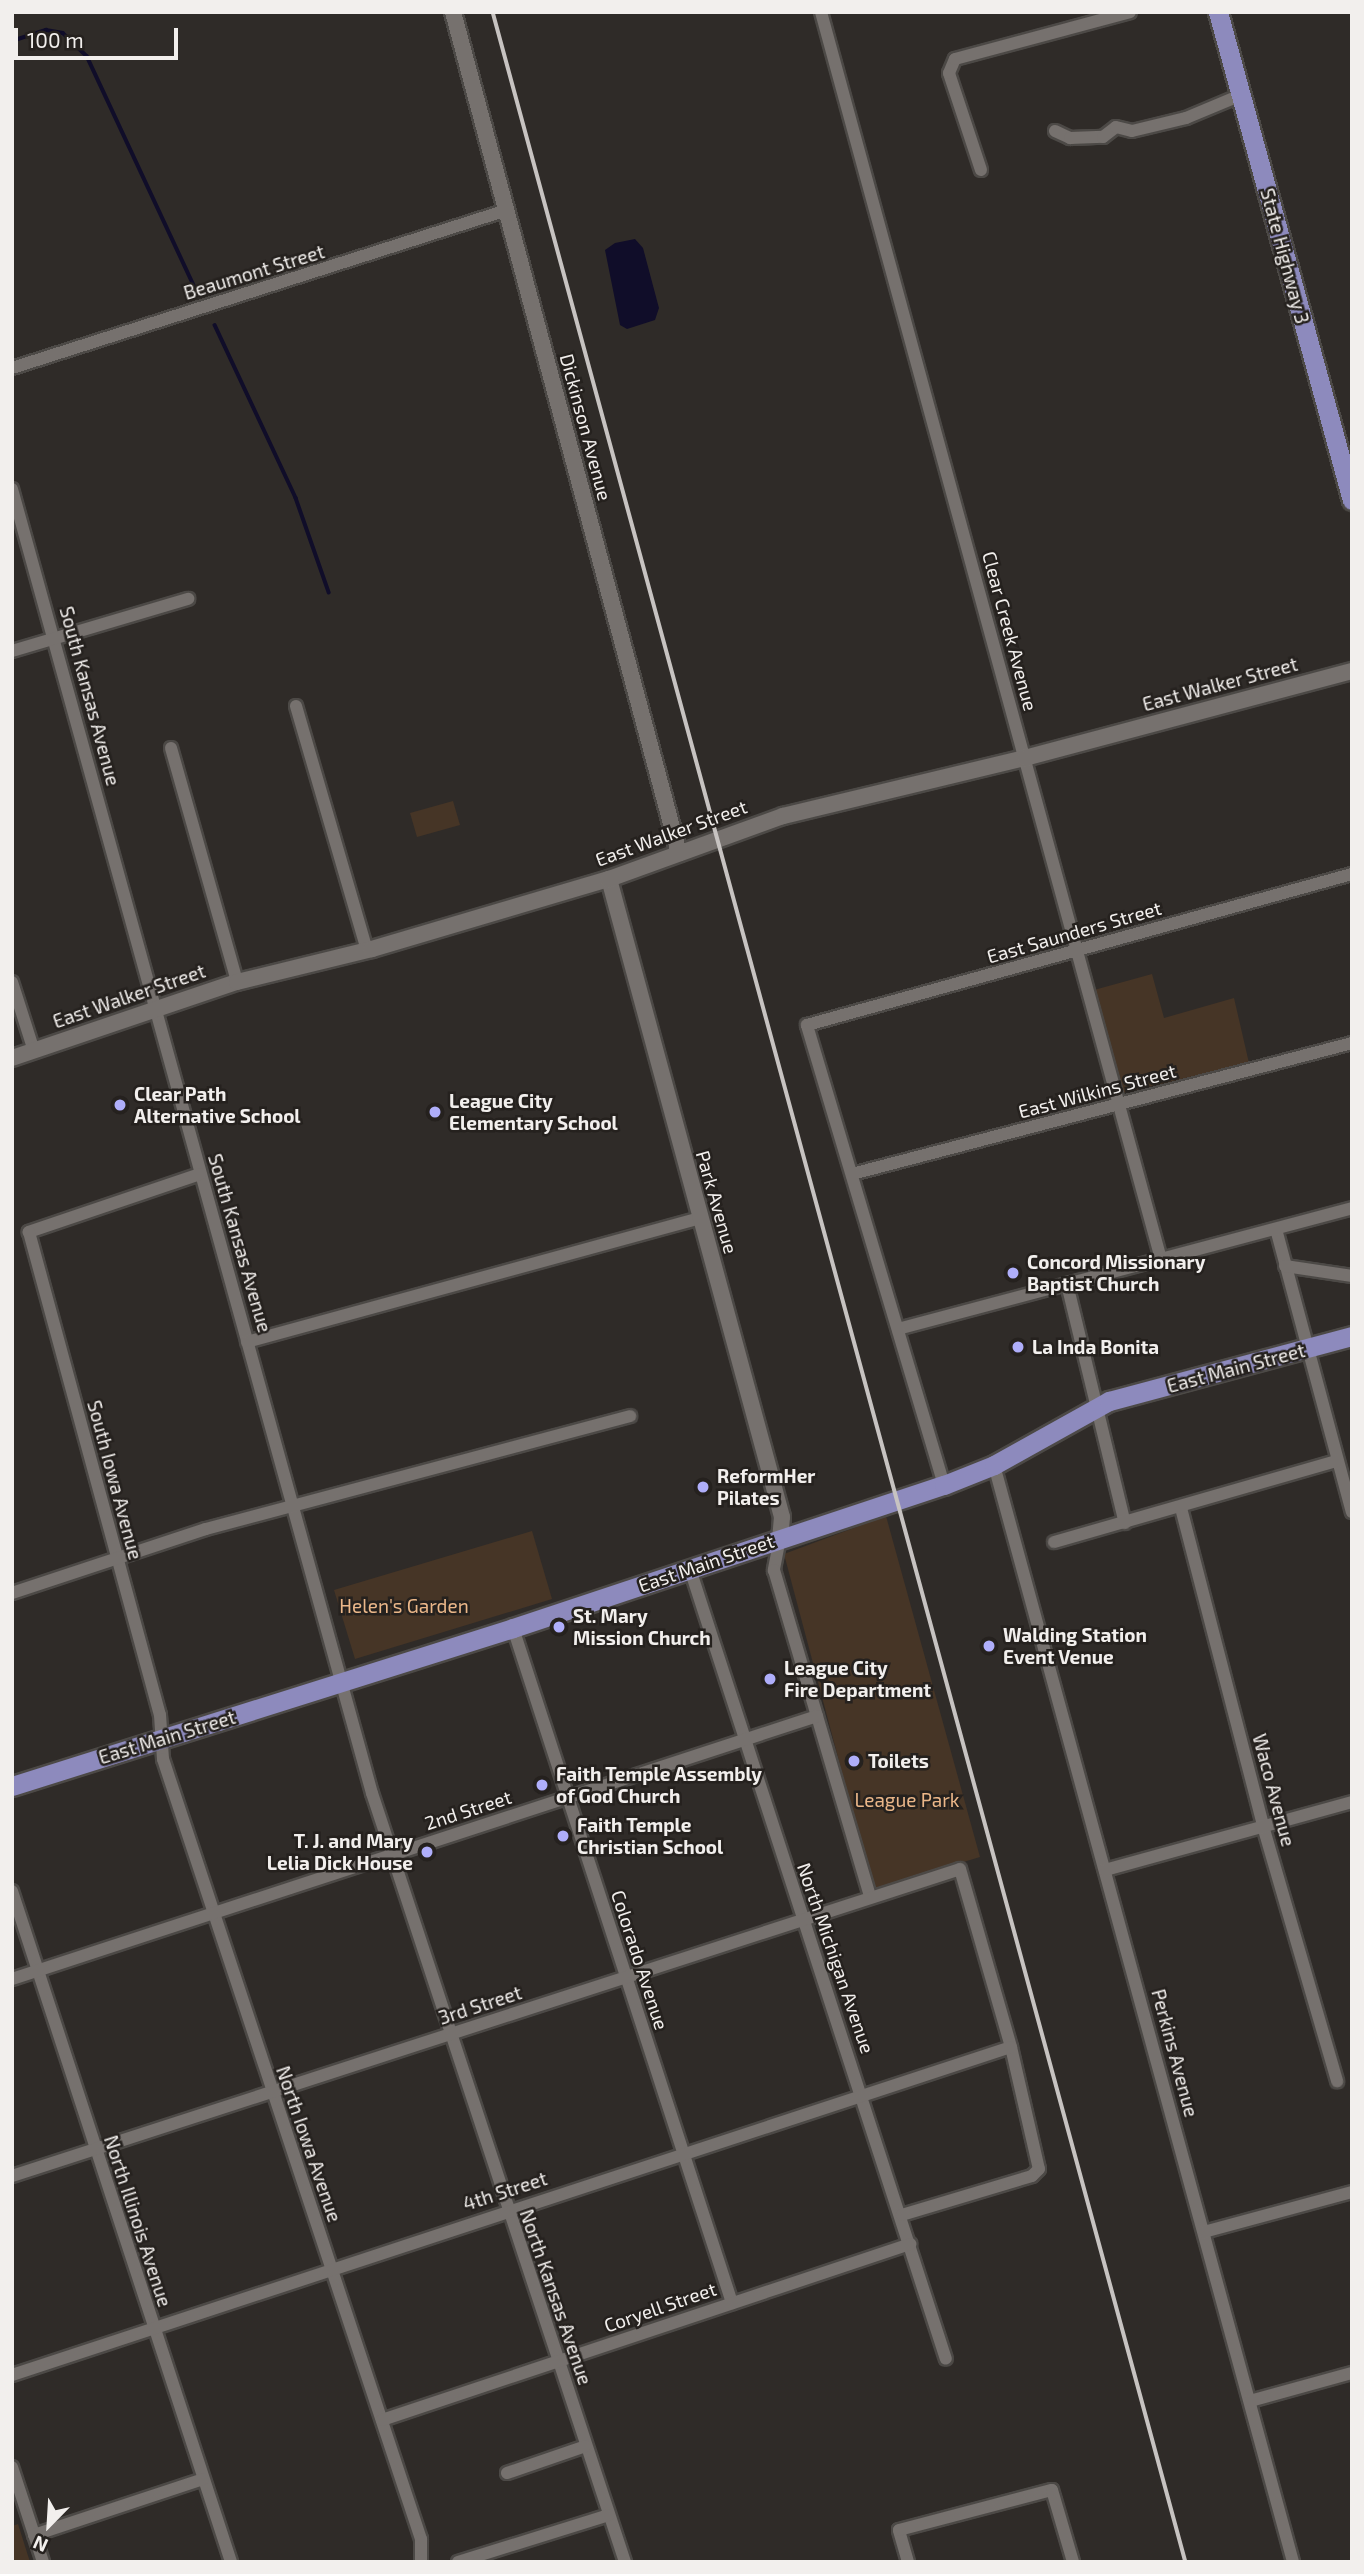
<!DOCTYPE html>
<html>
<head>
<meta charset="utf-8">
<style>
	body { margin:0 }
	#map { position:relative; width:1364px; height:2574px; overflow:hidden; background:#2f2b28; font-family:"Exo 2",sans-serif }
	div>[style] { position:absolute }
	.green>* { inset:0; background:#463526 }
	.water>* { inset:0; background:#100d29 }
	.stream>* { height:3.5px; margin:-1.75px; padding:0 1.75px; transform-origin:1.75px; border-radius:1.75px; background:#100d29 }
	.roads { filter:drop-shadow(2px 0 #4c4946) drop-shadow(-2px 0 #4c4946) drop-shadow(0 2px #4c4946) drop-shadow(0 -2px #4c4946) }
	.minor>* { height:12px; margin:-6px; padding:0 6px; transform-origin:6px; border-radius:6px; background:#76716e }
	.tertiary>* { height:16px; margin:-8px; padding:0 8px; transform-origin:8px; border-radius:8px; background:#76716e }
	.primary>* { height:19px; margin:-9.5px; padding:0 9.5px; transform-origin:9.5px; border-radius:9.5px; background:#8d8abd }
	.rail>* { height:3.5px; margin:-1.75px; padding:0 1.75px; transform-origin:1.75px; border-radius:1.75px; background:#c7c3c1 }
	.dots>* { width:19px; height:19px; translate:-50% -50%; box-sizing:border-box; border:4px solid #25211e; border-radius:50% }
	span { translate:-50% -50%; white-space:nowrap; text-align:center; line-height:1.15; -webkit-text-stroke:5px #25211e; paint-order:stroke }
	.street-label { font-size:19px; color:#f2efed }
	.poi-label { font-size:19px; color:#f2efed; font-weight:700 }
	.left { translate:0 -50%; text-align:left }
	.right { translate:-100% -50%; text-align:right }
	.park-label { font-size:19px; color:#ebb789 }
	.frame { position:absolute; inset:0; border:14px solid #f2efed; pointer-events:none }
	.north { position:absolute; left:14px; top:2490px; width:70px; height:70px; -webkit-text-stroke:5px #25211e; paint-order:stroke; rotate:204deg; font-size:19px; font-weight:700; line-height:28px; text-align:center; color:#f2efed }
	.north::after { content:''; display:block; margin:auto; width:24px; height:32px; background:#f2efed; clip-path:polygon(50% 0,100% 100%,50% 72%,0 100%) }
	.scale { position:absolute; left:14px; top:28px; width:164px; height:32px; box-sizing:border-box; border:4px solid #f2efed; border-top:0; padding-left:9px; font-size:21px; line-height:24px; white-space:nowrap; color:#f2efed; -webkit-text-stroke:5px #25211e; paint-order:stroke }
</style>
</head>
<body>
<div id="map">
	<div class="green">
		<i style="clip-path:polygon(453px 801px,460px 825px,417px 837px,410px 813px)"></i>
		<i style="clip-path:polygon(1152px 974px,1164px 1018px,1234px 998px,1249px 1063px,1122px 1093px,1094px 990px)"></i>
		<i style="clip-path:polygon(886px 1516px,980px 1857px,873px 1889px,784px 1554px)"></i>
		<i style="clip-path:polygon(532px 1531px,552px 1599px,355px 1659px,334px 1590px)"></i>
		<i style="clip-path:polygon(18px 2524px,30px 2562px,12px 2562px,12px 2526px)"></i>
	</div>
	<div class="water">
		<i style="clip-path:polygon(635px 239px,643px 248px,659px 308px,655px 320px,627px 329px,620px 325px,605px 250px,615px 243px)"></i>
	</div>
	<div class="stream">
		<i style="left:12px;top:41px;width:36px;rotate:-18deg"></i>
		<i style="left:46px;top:30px;width:17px;rotate:10deg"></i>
		<i style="left:63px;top:33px;width:33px;rotate:44deg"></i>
		<i style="left:87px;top:56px;width:263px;rotate:65deg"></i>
		<i style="left:215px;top:325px;width:191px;rotate:64.9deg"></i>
		<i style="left:296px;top:498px;width:100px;rotate:70.7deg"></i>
	</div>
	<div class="roads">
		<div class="minor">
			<i style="left:821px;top:12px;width:1293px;rotate:74.75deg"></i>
			<i style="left:1055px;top:131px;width:17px;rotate:25deg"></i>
			<i style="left:1070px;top:138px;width:33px;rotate:-2deg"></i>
			<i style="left:1103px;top:137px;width:16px;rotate:-38deg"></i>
			<i style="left:1116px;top:127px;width:16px;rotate:14deg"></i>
			<i style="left:1132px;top:131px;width:56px;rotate:-13.5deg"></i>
			<i style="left:1186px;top:118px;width:60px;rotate:-22.7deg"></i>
			<i style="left:981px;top:170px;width:102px;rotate:-108.3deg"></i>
			<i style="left:949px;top:73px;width:15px;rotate:-67deg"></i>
			<i style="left:955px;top:59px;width:181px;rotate:-15deg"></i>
			<i style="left:12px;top:368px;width:520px;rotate:-17.7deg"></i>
			<i style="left:12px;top:489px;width:1353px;rotate:74.57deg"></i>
			<i style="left:372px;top:1793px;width:810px;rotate:71.79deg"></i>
			<i style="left:12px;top:651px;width:184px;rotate:-16.5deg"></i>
			<i style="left:296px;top:706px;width:254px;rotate:73.8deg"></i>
			<i style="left:171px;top:748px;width:243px;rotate:74.2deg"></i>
			<i style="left:12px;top:982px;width:72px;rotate:72.3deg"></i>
			<i style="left:200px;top:1174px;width:181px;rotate:161.3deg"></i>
			<i style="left:29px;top:1232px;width:500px;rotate:74.83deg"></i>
			<i style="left:160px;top:1715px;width:44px;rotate:86.1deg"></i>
			<i style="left:163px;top:1759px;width:822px;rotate:71.7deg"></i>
			<i style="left:421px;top:2539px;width:23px;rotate:90deg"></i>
			<i style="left:852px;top:1174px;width:517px;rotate:-14.68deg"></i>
			<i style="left:1276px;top:1229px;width:293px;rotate:75deg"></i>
			<i style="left:1285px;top:1266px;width:68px;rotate:8.5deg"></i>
			<i style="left:1067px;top:1284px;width:246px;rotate:76.4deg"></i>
			<i style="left:898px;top:1329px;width:470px;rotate:-14.9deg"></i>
			<i style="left:247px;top:1342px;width:471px;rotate:-15.3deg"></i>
			<i style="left:994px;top:1465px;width:1137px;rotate:74.75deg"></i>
			<i style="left:944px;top:1485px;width:480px;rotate:-106.6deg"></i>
			<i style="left:807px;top:1025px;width:566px;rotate:-15.49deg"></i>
			<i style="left:1181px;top:1508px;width:328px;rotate:75.5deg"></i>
			<i style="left:1263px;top:1826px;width:266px;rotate:73.8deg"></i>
			<i style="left:780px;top:1538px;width:33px;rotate:101deg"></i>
			<i style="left:774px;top:1570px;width:341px;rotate:73.6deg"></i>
			<i style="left:1054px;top:1542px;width:294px;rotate:-16deg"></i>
			<i style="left:690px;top:1569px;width:830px;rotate:72.05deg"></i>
			<i style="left:12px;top:1593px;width:204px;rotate:-18.3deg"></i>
			<i style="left:206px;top:1529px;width:439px;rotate:-14.9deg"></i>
			<i style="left:513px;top:1628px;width:710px;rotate:72.02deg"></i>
			<i style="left:1105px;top:1870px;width:256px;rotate:-15.4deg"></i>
			<i style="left:12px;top:1891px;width:706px;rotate:71.92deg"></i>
			<i style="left:12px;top:1979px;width:847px;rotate:-18.09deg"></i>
			<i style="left:12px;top:2176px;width:996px;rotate:-17.94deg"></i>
			<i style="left:960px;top:1869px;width:185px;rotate:74deg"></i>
			<i style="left:1011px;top:2047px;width:125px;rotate:77.1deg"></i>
			<i style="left:1039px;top:2169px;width:10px;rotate:135deg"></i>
			<i style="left:1032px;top:2176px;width:136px;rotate:163.3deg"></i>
			<i style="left:1204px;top:2232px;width:153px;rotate:-15.1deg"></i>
			<i style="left:12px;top:2375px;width:1051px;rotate:-18.18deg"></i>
			<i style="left:1250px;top:2401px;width:106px;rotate:-15.4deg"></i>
			<i style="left:382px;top:2420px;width:557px;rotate:-18.43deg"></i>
			<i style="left:12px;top:2467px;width:100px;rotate:71.9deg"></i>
			<i style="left:507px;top:2473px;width:83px;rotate:-18.9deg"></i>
			<i style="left:34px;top:2535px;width:178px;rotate:-18.3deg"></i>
			<i style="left:458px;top:2562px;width:158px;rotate:-17.3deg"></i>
			<i style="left:908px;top:2562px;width:33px;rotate:-106deg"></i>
			<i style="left:899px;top:2530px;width:158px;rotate:-14.7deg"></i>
			<i style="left:1052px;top:2490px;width:75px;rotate:73.7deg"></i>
		</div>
		<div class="tertiary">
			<i style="left:453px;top:12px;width:871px;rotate:74.96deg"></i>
			<i style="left:609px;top:879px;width:661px;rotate:74.83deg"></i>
			<i style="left:782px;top:1517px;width:21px;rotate:95deg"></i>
			<i style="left:12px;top:1058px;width:237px;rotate:-18.7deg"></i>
			<i style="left:237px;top:982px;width:139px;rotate:-13.7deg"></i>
			<i style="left:372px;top:949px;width:247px;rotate:-16.5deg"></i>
			<i style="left:609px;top:879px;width:185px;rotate:-19.9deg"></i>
			<i style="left:783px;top:816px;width:249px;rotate:-13.5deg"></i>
			<i style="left:1025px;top:758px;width:338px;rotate:-14.9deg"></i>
		</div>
		<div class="primary">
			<i style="left:1218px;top:12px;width:506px;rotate:74.65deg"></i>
			<i style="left:12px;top:1786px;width:525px;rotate:-17.5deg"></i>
			<i style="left:513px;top:1628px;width:454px;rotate:-18.4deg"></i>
			<i style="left:944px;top:1485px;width:54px;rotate:-21.8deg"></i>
			<i style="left:994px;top:1465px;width:132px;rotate:-29.1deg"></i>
			<i style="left:1109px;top:1401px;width:252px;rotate:-15deg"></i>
		</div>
	</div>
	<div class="rail">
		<i style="left:493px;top:12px;width:2642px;rotate:74.8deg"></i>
	</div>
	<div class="dots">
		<i style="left:120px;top:1105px;background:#afaefa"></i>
		<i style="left:435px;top:1112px;background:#afaefa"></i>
		<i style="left:1013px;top:1273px;background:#afaefa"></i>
		<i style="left:1018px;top:1347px;background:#afaefa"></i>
		<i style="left:703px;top:1487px;background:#afaefa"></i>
		<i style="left:559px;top:1627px;background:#afaefa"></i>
		<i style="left:989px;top:1646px;background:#afaefa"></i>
		<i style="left:770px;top:1679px;background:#afaefa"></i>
		<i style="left:854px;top:1761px;background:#afaefa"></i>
		<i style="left:542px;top:1785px;background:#afaefa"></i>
		<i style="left:563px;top:1836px;background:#afaefa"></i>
		<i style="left:427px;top:1852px;background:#afaefa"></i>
	</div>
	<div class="street-label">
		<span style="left:1285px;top:256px;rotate:75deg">State Highway 3</span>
		<span style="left:254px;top:272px;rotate:-17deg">Beaumont Street</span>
		<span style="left:586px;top:427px;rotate:75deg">Dickinson Avenue</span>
		<span style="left:1010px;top:631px;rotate:75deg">Clear Creek Avenue</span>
		<span style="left:1220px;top:684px;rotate:-15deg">East Walker Street</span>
		<span style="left:90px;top:696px;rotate:75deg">South Kansas Avenue</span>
		<span style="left:671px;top:833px;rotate:-20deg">East Walker Street</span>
		<span style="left:1074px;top:932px;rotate:-16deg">East Saunders Street</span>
		<span style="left:129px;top:996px;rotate:-19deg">East Walker Street</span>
		<span style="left:1097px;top:1091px;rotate:-15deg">East Wilkins Street</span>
		<span style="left:717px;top:1202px;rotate:74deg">Park Avenue</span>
		<span style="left:240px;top:1243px;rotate:74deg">South Kansas Avenue</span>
		<span style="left:1236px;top:1368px;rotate:-15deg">East Main Street</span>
		<span style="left:115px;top:1480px;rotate:75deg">South Iowa Avenue</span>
		<span style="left:706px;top:1563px;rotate:-19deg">East Main Street</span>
		<span style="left:167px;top:1737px;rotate:-17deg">East Main Street</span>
		<span style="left:1274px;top:1790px;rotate:75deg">Waco Avenue</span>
		<span style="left:468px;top:1810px;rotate:-18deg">2nd Street</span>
		<span style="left:836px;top:1958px;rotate:71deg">North Michigan Avenue</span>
		<span style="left:640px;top:1960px;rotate:72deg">Colorado Avenue</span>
		<span style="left:480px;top:2005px;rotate:-18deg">3rd Street</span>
		<span style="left:1175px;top:2053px;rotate:75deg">Perkins Avenue</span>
		<span style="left:309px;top:2144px;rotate:71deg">North Iowa Avenue</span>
		<span style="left:505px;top:2191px;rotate:-18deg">4th Street</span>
		<span style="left:138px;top:2221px;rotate:72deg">North Illinois Avenue</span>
		<span style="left:556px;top:2297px;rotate:71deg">North Kansas Avenue</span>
		<span style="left:660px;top:2307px;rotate:-19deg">Coryell Street</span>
	</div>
	<div class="poi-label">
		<span class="left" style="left:134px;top:1105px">Clear Path<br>Alternative School</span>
		<span class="left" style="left:449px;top:1112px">League City<br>Elementary School</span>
		<span class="left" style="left:1027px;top:1273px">Concord Missionary<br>Baptist Church</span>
		<span class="left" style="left:1032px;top:1347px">La Inda Bonita</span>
		<span class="left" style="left:717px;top:1487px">ReformHer<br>Pilates</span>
		<span class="left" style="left:573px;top:1627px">St. Mary<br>Mission Church</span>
		<span class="left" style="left:1003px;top:1646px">Walding Station<br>Event Venue</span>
		<span class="left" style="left:784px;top:1679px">League City<br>Fire Department</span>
		<span class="left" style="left:868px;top:1761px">Toilets</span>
		<span class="left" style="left:556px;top:1785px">Faith Temple Assembly<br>of God Church</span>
		<span class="left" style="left:577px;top:1836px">Faith Temple<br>Christian School</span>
		<span class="right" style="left:413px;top:1852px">T. J. and Mary<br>Lelia Dick House</span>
	</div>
	<div class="park-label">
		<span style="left:404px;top:1606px">Helen's Garden</span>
		<span style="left:907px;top:1800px">League Park</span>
	</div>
	<div class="frame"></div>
	<div class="north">N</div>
	<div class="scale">100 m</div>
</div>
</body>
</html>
